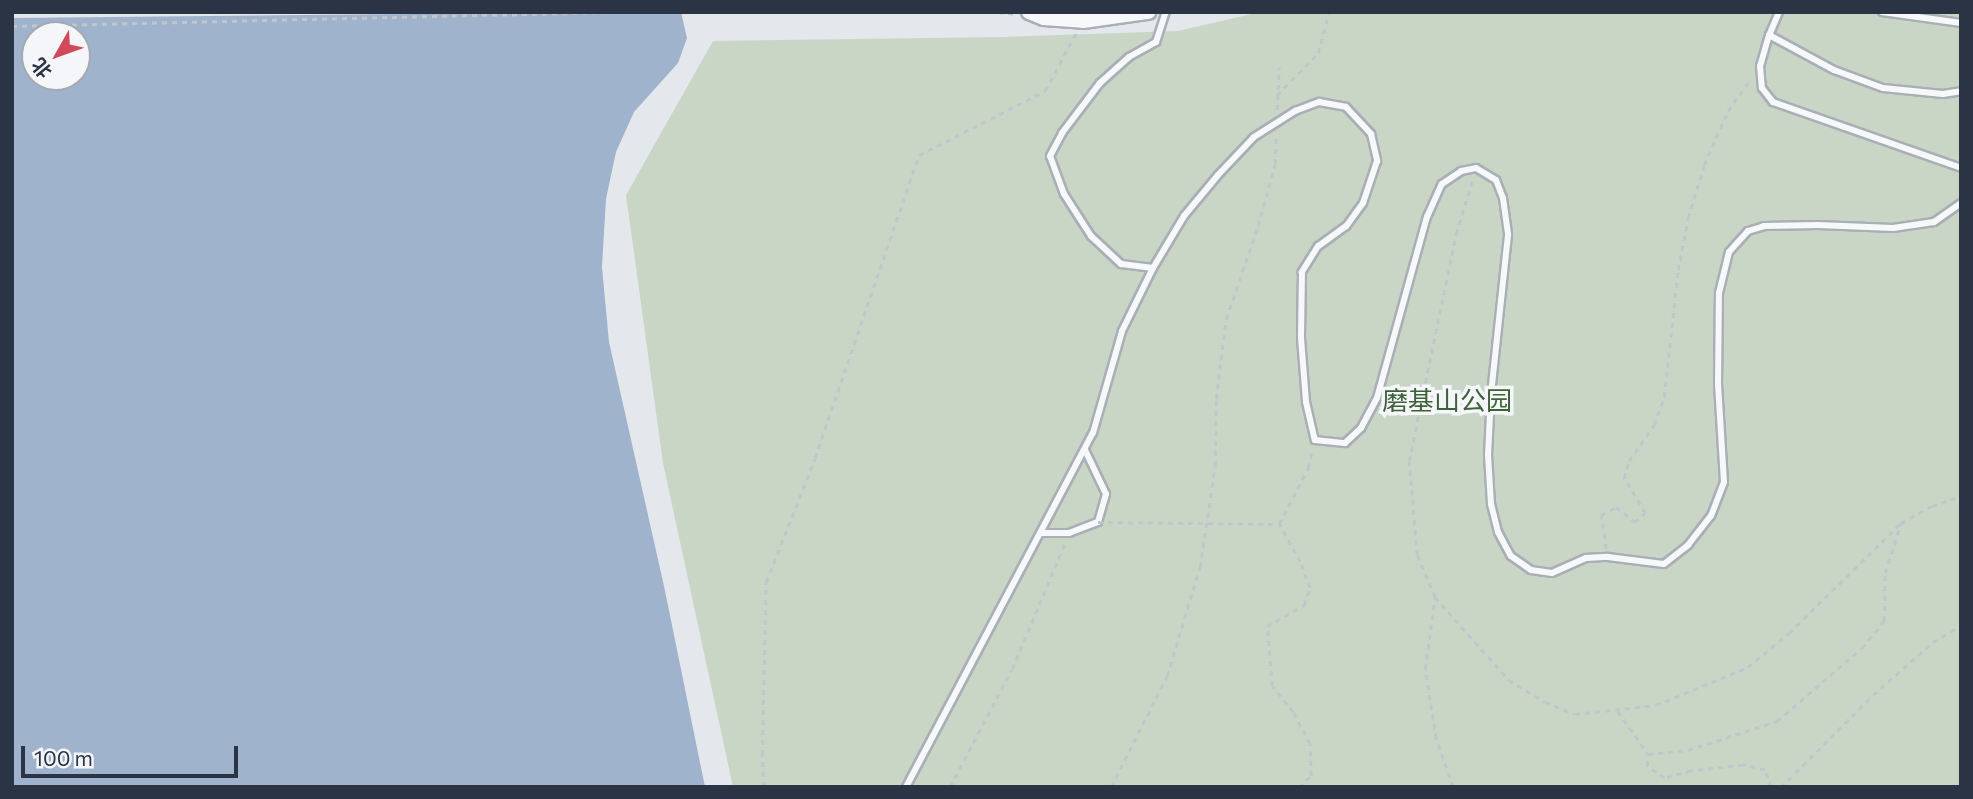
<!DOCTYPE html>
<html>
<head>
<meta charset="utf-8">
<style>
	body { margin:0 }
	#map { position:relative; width:1973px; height:799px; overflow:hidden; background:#e4e7ec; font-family:Commissioner,"Noto Sans SC",sans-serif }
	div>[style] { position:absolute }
	.green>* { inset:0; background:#c9d6c5 }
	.water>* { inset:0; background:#9fb4cc }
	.pier>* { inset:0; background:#e4e7ec }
	.path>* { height:2.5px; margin-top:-1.25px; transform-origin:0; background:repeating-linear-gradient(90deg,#c2c5cb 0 5px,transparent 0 10px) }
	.roads { filter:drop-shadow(2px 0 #a9aeb7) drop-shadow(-2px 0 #a9aeb7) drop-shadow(0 2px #a9aeb7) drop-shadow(0 -2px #a9aeb7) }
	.service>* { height:6px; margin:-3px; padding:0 3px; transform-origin:3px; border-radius:3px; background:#f7f8fa }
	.tertiary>* { height:14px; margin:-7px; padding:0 7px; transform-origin:7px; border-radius:7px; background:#f7f8fa }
	.path-bridge>* { height:2.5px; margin-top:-1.25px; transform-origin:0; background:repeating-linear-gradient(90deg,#c2c5cb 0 5px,transparent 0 10px) }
	span { translate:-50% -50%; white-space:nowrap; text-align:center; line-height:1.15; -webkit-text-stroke:7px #f4f6f9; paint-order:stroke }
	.park-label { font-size:26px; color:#3f6138 }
	.frame { position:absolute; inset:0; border:14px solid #2b3445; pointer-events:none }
	.north { position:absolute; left:21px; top:21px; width:70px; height:70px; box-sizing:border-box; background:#f4f6f9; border:2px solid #a4a8b1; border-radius:50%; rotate:230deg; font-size:19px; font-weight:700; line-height:28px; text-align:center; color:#2b3445 }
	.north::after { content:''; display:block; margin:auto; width:24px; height:32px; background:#d1495b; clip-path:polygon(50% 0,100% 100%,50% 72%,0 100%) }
	.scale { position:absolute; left:21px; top:746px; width:217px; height:32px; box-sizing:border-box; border:4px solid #2b3445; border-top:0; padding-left:9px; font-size:21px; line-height:24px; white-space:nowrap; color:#2b3445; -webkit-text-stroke:5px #f4f6f9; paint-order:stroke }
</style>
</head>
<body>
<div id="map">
	<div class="green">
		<i style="clip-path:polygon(1260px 12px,1961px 12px,1961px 787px,733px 787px,663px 463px,626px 195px,713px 41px,1004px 37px,1178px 31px)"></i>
	</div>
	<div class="water">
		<i style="clip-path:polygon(evenodd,12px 12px,681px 12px,687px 38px,678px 63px,634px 112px,616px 152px,606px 199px,602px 267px,609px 342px,664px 586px,705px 787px,12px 787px,12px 12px,35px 35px,77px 35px,77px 77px,35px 77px,35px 35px)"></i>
	</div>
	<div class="pier">
		<i style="clip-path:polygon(12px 12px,623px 12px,12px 18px)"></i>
	</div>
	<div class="path">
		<i style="left:998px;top:12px;width:18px;rotate:6deg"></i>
		<i style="left:12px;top:26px;width:599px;rotate:-1.34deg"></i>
		<i style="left:1277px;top:95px;width:59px;rotate:-45.7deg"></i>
		<i style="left:1318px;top:53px;width:42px;rotate:-75deg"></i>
		<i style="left:1277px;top:110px;width:43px;rotate:-87.3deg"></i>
		<i style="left:1606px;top:549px;width:34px;rotate:-98deg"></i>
		<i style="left:1601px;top:515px;width:17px;rotate:-28deg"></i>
		<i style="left:1616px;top:507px;width:24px;rotate:38deg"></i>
		<i style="left:1635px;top:522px;width:13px;rotate:-42deg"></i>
		<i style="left:1645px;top:513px;width:41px;rotate:-121deg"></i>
		<i style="left:1624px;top:478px;width:18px;rotate:-74deg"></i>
		<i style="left:1629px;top:461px;width:44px;rotate:-55.2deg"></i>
		<i style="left:1654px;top:425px;width:30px;rotate:-70deg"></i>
		<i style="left:1664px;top:397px;width:128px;rotate:-83.7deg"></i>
		<i style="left:1678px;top:270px;width:53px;rotate:-79.1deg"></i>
		<i style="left:1688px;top:218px;width:55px;rotate:-73.2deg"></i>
		<i style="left:1704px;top:165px;width:59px;rotate:-66deg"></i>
		<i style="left:1728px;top:111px;width:38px;rotate:-55deg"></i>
		<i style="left:1435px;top:597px;width:111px;rotate:48.3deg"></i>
		<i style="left:1509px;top:680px;width:42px;rotate:31.4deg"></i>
		<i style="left:1545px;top:702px;width:32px;rotate:22deg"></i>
		<i style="left:1575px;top:714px;width:81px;rotate:-6.3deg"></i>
		<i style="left:1656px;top:705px;width:100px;rotate:-22.4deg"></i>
		<i style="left:1748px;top:667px;width:53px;rotate:-39.7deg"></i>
		<i style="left:1789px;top:633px;width:157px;rotate:-44.5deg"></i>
		<i style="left:1901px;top:523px;width:35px;rotate:-29deg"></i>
		<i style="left:1932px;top:506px;width:31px;rotate:-19deg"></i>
		<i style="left:1618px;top:711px;width:52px;rotate:55.1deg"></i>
		<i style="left:764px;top:787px;width:32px;rotate:-94deg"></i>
		<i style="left:762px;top:755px;width:173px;rotate:-88.7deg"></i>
		<i style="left:766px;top:582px;width:133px;rotate:-68.4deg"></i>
		<i style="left:815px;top:458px;width:320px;rotate:-71.1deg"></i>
		<i style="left:919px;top:155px;width:141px;rotate:-26.9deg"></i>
		<i style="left:1045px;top:91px;width:66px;rotate:-61.9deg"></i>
		<i style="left:950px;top:787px;width:133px;rotate:-62.3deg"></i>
		<i style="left:1012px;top:669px;width:137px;rotate:-67.2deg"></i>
		<i style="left:1111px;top:787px;width:124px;rotate:-63.2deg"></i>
		<i style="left:1167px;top:676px;width:114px;rotate:-73.2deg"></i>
		<i style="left:1200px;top:567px;width:102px;rotate:-81.6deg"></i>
		<i style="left:1215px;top:466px;width:67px;rotate:-89.1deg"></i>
		<i style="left:1216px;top:399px;width:81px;rotate:-82.9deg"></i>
		<i style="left:1226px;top:319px;width:98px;rotate:-71deg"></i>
		<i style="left:1258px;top:226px;width:64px;rotate:-74.7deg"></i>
		<i style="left:1275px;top:164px;width:30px;rotate:-88deg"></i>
		<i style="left:1299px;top:787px;width:16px;rotate:-43deg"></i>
		<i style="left:1311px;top:776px;width:32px;rotate:-92deg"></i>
		<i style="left:1310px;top:744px;width:36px;rotate:-118deg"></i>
		<i style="left:1293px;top:712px;width:33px;rotate:-129deg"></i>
		<i style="left:1272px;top:686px;width:60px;rotate:-94.8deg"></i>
		<i style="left:1267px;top:626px;width:43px;rotate:-29.6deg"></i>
		<i style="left:1304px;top:605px;width:18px;rotate:-71deg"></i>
		<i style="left:1310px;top:588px;width:28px;rotate:-111deg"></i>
		<i style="left:1300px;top:562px;width:43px;rotate:-118.9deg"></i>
		<i style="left:1279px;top:524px;width:63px;rotate:-62.6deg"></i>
		<i style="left:1308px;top:468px;width:18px;rotate:-77deg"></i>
		<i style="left:1453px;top:787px;width:51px;rotate:-109.5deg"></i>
		<i style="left:1436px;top:739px;width:71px;rotate:-98.9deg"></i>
		<i style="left:1425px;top:669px;width:73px;rotate:-82.1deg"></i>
		<i style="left:1435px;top:597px;width:46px;rotate:-113.2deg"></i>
		<i style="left:1417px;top:555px;width:94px;rotate:-94.9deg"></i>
		<i style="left:1409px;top:461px;width:232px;rotate:-78.3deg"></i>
		<i style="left:1456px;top:234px;width:59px;rotate:-73.1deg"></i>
		<i style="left:1771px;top:787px;width:18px;rotate:-109deg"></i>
		<i style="left:1765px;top:770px;width:23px;rotate:-167deg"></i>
		<i style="left:1743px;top:765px;width:52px;rotate:173.4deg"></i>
		<i style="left:1691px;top:771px;width:28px;rotate:165deg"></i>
		<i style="left:1664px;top:778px;width:21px;rotate:-145deg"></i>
		<i style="left:1647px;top:766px;width:12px;rotate:-85deg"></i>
		<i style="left:1648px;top:754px;width:40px;rotate:-5.7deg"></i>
		<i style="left:1688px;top:750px;width:94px;rotate:-18deg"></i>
		<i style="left:1777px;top:721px;width:112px;rotate:-40.7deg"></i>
		<i style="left:1862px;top:648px;width:35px;rotate:-51deg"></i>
		<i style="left:1884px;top:621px;width:48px;rotate:-88.8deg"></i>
		<i style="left:1885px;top:573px;width:52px;rotate:-72.3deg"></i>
		<i style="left:1781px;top:787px;width:130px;rotate:-45deg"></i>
		<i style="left:1873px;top:695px;width:80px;rotate:-41.5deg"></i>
		<i style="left:1933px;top:642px;width:33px;rotate:-31deg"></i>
	</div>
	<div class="roads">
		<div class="service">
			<i style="left:1779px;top:12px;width:25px;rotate:113deg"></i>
			<i style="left:1769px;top:35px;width:32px;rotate:106deg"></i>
			<i style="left:1760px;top:66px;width:22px;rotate:85deg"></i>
			<i style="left:1762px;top:88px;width:18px;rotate:52deg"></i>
			<i style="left:1773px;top:102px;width:199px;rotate:19.3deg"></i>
			<i style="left:1882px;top:12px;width:80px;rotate:7.9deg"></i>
			<i style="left:1769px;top:35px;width:74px;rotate:28.3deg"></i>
			<i style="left:1834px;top:70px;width:52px;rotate:20.2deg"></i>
			<i style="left:1883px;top:88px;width:60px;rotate:5.7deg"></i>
			<i style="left:1943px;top:94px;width:18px;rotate:-9deg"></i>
			<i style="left:1153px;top:268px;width:32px;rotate:-173deg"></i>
			<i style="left:1121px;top:264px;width:41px;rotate:-137deg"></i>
			<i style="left:1091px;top:236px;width:50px;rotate:-122.7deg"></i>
			<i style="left:1064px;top:194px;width:40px;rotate:-110.2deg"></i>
			<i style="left:1050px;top:156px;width:26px;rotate:-62deg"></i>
			<i style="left:1062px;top:133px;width:63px;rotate:-52.8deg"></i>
			<i style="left:1100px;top:83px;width:39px;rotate:-42deg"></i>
			<i style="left:1129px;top:57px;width:31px;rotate:-29deg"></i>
			<i style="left:1156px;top:42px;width:32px;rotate:-72deg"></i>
			<i style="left:1041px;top:533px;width:28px"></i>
			<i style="left:1069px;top:533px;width:31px;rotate:-21deg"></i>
			<i style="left:1098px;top:522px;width:29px;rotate:-74deg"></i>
			<i style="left:1106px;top:494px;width:49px;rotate:-115.5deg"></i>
			<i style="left:906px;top:787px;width:400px;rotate:-62.2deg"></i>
			<i style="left:1093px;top:433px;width:106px;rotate:-74.1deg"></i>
			<i style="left:1122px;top:331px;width:70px;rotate:-63.8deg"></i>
			<i style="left:1153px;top:268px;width:61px;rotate:-59.2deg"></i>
			<i style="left:1184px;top:216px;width:53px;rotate:-50.3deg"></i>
			<i style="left:1218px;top:175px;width:52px;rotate:-46.5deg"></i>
			<i style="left:1254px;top:137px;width:49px;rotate:-32.4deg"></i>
			<i style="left:1295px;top:111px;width:26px;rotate:-21deg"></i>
			<i style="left:1319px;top:102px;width:27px;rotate:10deg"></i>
			<i style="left:1346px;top:107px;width:37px;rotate:47deg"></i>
			<i style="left:1371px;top:134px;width:28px;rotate:77deg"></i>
			<i style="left:1377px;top:161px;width:44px;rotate:108.4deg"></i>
			<i style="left:1363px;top:203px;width:29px;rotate:126deg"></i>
			<i style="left:1346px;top:226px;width:34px;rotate:144deg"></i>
			<i style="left:1318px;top:246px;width:31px;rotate:122deg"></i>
			<i style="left:1302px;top:272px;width:66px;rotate:90.9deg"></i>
			<i style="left:1301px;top:338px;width:64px;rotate:85.5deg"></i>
			<i style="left:1306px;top:402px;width:39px;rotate:77deg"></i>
			<i style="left:1315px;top:440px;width:30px;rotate:6deg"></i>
			<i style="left:1345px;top:443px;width:22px;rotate:-43deg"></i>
			<i style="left:1361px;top:428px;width:34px;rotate:-62deg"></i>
			<i style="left:1377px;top:398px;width:188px;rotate:-74.6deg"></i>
			<i style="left:1427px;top:217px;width:36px;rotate:-66deg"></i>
			<i style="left:1442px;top:184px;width:23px;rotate:-34deg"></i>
			<i style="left:1461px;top:171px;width:15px;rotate:-11deg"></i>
			<i style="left:1476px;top:168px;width:23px;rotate:31deg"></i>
			<i style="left:1496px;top:180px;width:19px;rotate:69deg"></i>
			<i style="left:1503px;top:198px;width:37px;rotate:82deg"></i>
			<i style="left:1508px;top:235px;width:160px;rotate:96.1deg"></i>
			<i style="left:1491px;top:394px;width:61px;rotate:92.8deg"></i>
			<i style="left:1488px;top:455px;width:49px;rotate:86.5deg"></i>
			<i style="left:1491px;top:504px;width:29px;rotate:76deg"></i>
			<i style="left:1498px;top:532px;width:27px;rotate:62deg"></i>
			<i style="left:1511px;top:556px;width:24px;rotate:35deg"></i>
			<i style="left:1531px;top:570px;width:21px;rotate:8deg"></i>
			<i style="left:1552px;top:573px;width:37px;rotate:-24deg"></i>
			<i style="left:1586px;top:558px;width:22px;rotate:-3deg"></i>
			<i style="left:1608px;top:557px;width:56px;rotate:7.1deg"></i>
			<i style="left:1664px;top:564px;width:31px;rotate:-38deg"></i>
			<i style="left:1688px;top:545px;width:37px;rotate:-52deg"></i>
			<i style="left:1711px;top:516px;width:36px;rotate:-69deg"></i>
			<i style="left:1724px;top:482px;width:98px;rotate:-93.5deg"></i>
			<i style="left:1718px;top:384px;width:91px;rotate:-89.4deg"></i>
			<i style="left:1719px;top:293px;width:42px;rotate:-76.3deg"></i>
			<i style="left:1729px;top:252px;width:28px;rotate:-48deg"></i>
			<i style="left:1748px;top:231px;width:17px;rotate:-17deg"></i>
			<i style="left:1764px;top:226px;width:54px;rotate:-1.1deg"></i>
			<i style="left:1818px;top:225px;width:75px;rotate:2.3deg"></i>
			<i style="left:1893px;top:228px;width:41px;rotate:-8.3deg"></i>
			<i style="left:1934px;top:222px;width:33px;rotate:-35deg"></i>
		</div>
		<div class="tertiary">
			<i style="left:1029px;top:12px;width:16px;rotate:22deg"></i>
			<i style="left:1044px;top:18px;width:39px;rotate:4deg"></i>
			<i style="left:1083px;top:21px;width:66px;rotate:-7.9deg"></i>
		</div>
	</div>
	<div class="path-bridge">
		<i style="left:1098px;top:522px;width:181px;rotate:0.6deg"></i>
	</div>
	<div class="park-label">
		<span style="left:1447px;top:400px">磨基山公园</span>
	</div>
	<div class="frame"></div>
	<div class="north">北</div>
	<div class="scale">100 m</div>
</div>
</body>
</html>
